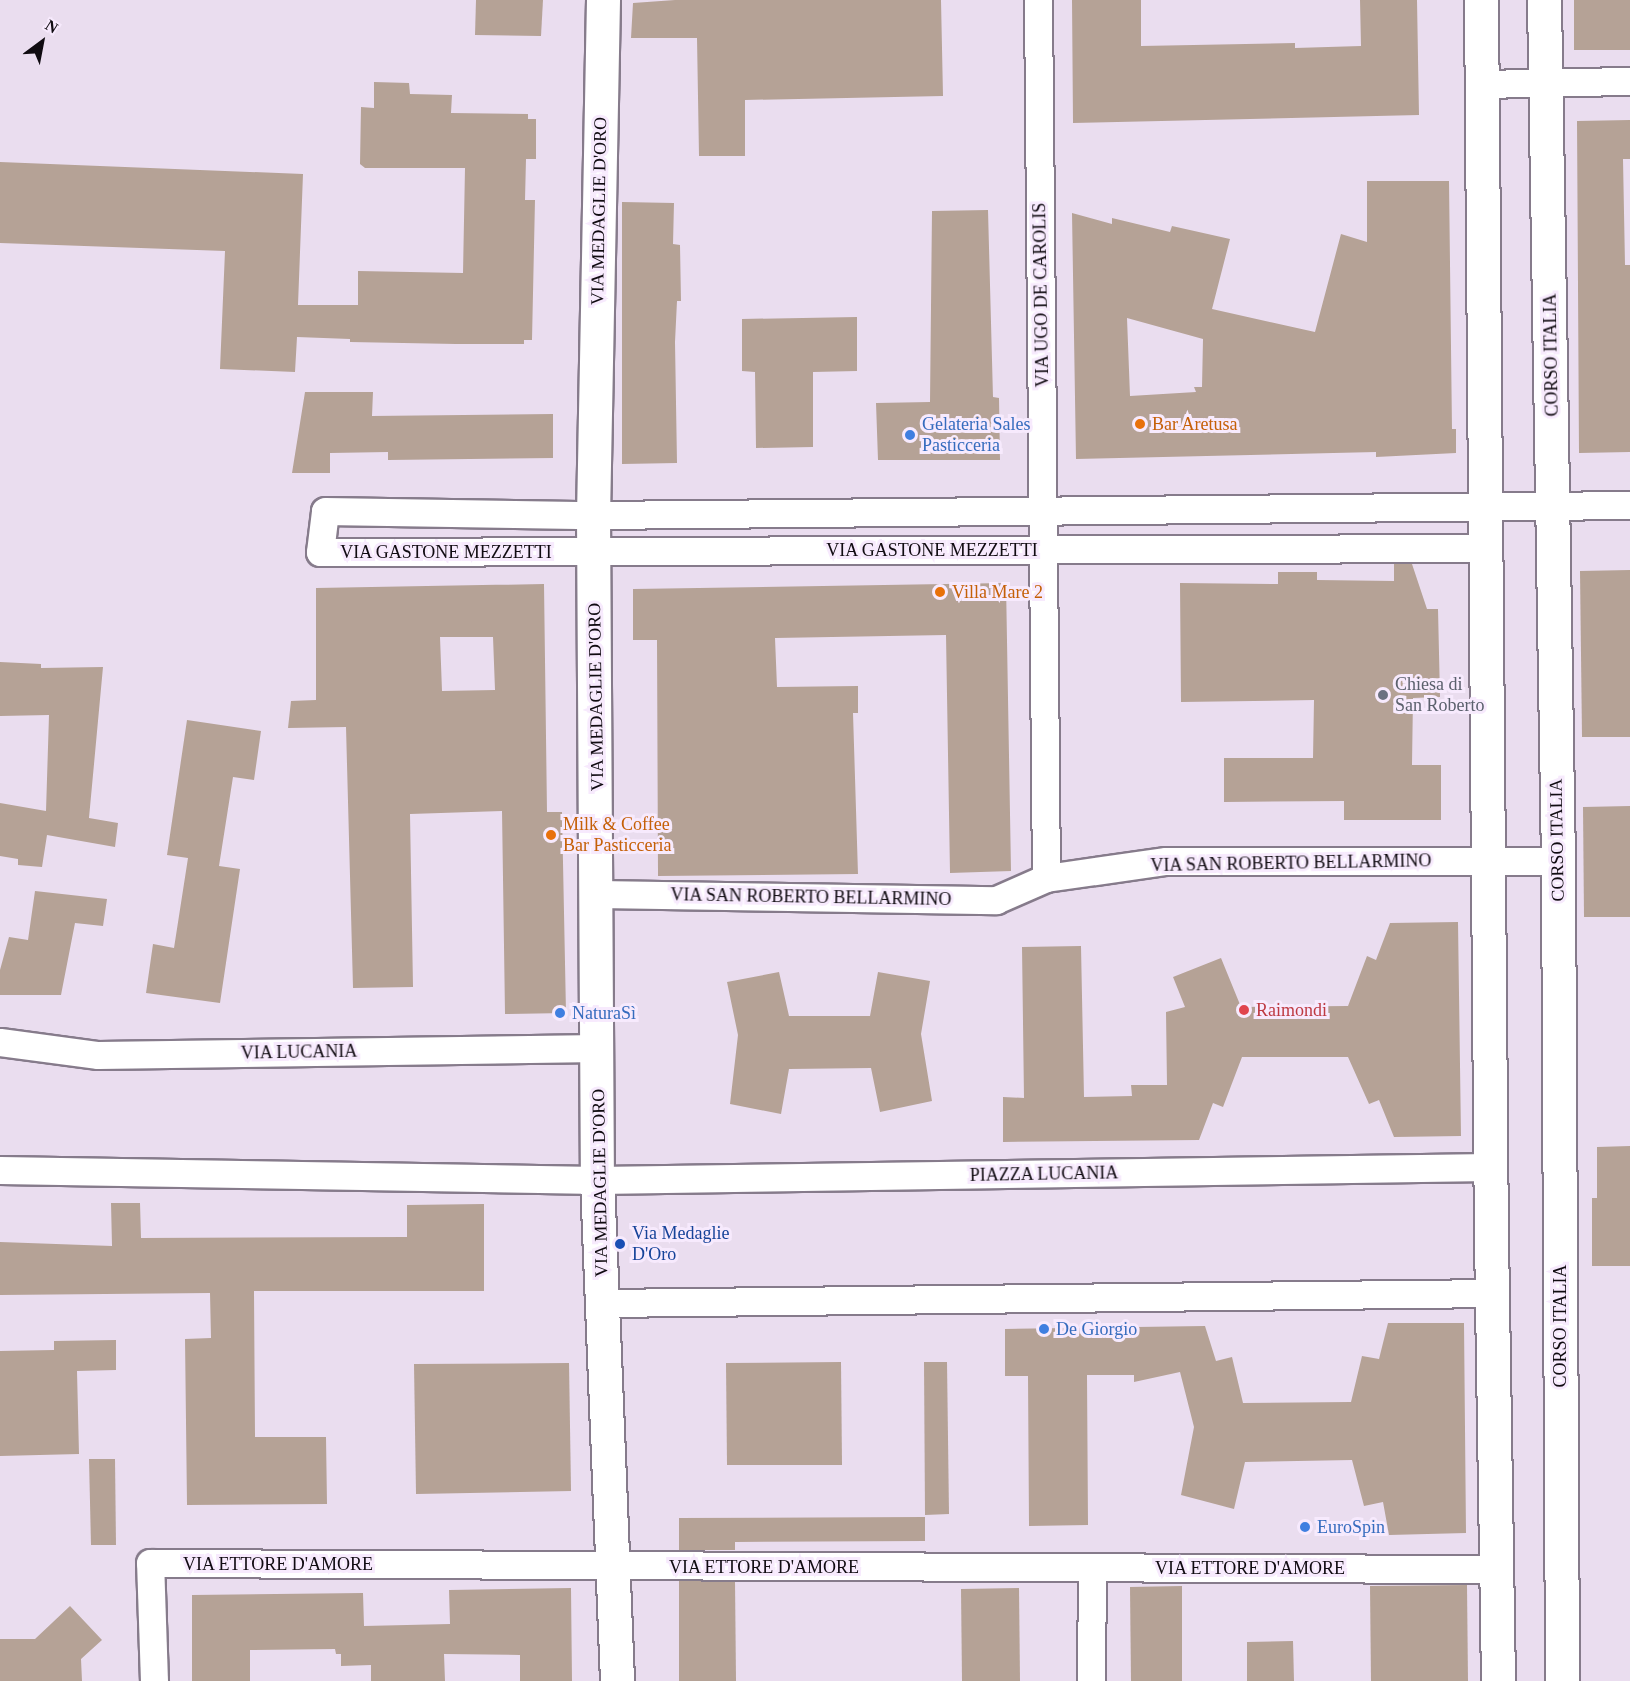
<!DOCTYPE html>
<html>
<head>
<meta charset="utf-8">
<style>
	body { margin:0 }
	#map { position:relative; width:1630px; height:1681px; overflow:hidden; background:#eaddef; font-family:Georgia,serif }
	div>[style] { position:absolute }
	.building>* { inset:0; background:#b5a296 }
	.roads { filter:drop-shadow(2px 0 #867b8b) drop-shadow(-2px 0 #867b8b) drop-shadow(0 2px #867b8b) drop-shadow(0 -2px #867b8b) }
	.minor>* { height:27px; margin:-13.5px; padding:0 13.5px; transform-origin:13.5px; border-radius:13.5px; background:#fff }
	.tertiary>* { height:33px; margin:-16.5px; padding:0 16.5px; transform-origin:16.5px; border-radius:16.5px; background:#fff }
	.secondary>* { height:33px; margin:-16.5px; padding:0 16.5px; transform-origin:16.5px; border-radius:16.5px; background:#fff }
	.dots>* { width:16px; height:16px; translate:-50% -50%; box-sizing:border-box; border:3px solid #f7eafd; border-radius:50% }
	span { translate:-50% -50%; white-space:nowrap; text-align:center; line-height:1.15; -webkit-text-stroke:6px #f7eafd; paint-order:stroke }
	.street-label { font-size:18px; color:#100b11 }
	.food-label { font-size:18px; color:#c56008 }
	.left { translate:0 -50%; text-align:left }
	.shop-label { font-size:18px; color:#366cbe }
	.worship-label { font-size:18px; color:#5b616d }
	.health-label { font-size:18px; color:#be3a42 }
	.transit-label { font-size:18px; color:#164399 }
	.north { position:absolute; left:12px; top:12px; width:60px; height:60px; -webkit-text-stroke:4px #f7eafd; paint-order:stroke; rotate:32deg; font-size:16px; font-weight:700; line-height:24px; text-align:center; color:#100b11 }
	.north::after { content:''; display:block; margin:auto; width:21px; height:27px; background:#100b11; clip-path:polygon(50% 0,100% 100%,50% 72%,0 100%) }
</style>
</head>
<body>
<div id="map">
	<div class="building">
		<i style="clip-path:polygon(476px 0,543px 0,541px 36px,475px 35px)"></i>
		<i style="clip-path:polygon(675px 0,941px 0,943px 96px,745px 100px,745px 156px,699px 156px,697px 38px,631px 38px,633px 3px)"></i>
		<i style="clip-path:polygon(1072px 0,1141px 0,1141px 46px,1295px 43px,1295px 48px,1361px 46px,1360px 0,1417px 0,1419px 115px,1073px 123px)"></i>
		<i style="clip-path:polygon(1574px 0,1630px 0,1630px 50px,1574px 50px)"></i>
		<i style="clip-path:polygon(374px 82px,409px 83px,410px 94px,452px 95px,451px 113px,528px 114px,528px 119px,536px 119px,536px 159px,526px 159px,525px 200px,535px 200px,532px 340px,524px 340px,524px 344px,456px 344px,350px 342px,350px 339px,297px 337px,295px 372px,220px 369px,225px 251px,0 243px,0 162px,303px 174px,298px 305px,358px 305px,358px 271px,463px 273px,465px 168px,365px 168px,360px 164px,361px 107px,374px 108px)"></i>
		<i style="clip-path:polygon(1630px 120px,1630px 159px,1623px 159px,1625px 265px,1630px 265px,1630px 452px,1579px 453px,1577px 121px)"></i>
		<i style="clip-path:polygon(evenodd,1367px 181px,1449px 181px,1452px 429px,1456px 429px,1456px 453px,1376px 457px,1376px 452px,1076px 459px,1072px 213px,1112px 224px,1112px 218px,1170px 232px,1172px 226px,1230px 239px,1212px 309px,1315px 332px,1341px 234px,1367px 242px,1367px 181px,1127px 318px,1203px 339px,1202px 387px,1194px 387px,1196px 392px,1130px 396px,1127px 318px)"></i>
		<i style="clip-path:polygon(622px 202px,674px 203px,673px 244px,680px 245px,681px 301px,677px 301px,675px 342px,677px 463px,622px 464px)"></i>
		<i style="clip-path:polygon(988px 210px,993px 397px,999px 398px,1000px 460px,878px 460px,876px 403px,930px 402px,932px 211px)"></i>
		<i style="clip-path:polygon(857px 317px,857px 371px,813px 372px,813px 447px,756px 448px,755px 372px,742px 371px,742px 319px)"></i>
		<i style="clip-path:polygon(305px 392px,373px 392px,372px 416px,553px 414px,553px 458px,388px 460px,388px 452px,330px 453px,330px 473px,292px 473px)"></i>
		<i style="clip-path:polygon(1394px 564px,1412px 564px,1427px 609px,1438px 609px,1440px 697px,1413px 698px,1412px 765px,1441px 765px,1441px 820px,1344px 820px,1344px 801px,1224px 802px,1224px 758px,1313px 758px,1314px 700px,1181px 702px,1180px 583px,1278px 584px,1278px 572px,1317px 572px,1317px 580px,1394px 581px)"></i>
		<i style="clip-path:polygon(1630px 570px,1630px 737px,1582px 737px,1580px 571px)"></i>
		<i style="clip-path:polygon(1006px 583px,1011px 871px,950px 873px,946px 635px,775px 638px,777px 687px,858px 686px,858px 713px,853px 713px,858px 874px,658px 876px,657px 640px,633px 640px,633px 589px)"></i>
		<i style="clip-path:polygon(evenodd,544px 584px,547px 812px,562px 812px,566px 1013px,505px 1014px,502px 811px,410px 814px,413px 987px,353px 988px,346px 727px,288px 728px,291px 701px,316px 700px,316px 588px,544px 584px,440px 637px,493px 637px,495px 690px,442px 691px,440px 637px)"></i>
		<i style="clip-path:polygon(0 662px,41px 664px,41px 668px,103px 667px,89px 818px,118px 823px,115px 847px,47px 835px,42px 867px,18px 865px,18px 859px,0 856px,0 803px,46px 811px,49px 715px,0 716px)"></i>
		<i style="clip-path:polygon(187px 720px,261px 731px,254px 780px,233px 777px,219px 866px,240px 869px,220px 1003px,146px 993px,153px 944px,174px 948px,188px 858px,167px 855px)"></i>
		<i style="clip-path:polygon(1630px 806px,1630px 917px,1584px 917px,1583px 807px)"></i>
		<i style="clip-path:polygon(35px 891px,107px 899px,103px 926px,75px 923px,61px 995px,0 995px,0 970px,9px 937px,28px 940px)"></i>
		<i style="clip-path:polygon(1458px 922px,1461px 1136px,1394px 1137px,1379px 1100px,1369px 1104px,1348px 1057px,1242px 1057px,1223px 1107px,1213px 1103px,1199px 1140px,1003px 1142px,1003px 1097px,1024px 1098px,1022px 947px,1081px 946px,1084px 1097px,1132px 1096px,1131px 1085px,1167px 1085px,1166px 1012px,1185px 1007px,1173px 977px,1221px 958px,1241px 1007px,1348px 1006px,1367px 956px,1376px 960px,1390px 923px)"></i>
		<i style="clip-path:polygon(779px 972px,789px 1016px,870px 1016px,878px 972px,930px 981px,921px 1034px,932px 1101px,880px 1112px,871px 1068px,789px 1069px,781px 1114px,730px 1104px,738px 1035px,727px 982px)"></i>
		<i style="clip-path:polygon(1630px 1146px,1630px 1266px,1592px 1266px,1592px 1198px,1597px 1198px,1597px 1147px)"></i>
		<i style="clip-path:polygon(111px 1203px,140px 1203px,141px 1238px,407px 1237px,407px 1205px,484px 1204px,484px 1291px,254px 1291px,255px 1437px,326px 1437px,327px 1504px,187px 1505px,185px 1339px,211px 1338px,210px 1293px,0 1295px,0 1242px,112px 1246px)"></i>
		<i style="clip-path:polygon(1388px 1323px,1464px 1323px,1466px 1533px,1389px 1535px,1383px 1502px,1364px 1506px,1352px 1460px,1245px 1462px,1234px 1509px,1181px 1495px,1194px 1427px,1180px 1372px,1134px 1382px,1134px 1375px,1087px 1375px,1088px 1525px,1029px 1526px,1028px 1376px,1005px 1376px,1005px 1329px,1205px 1326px,1216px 1361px,1232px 1357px,1243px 1403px,1351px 1402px,1362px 1356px,1379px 1359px)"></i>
		<i style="clip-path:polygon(116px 1340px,116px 1370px,77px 1371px,79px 1454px,0 1456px,0 1351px,54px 1350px,54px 1341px)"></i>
		<i style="clip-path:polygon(841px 1362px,842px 1465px,727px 1465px,726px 1363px)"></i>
		<i style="clip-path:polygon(924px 1362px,947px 1362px,949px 1514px,925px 1515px)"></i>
		<i style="clip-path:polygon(569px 1363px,571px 1491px,416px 1494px,414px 1364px)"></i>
		<i style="clip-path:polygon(89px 1459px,115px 1459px,116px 1545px,91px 1545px)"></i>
		<i style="clip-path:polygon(925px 1517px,925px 1541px,735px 1542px,735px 1550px,679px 1550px,679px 1518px)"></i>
		<i style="clip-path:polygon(679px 1581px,735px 1581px,736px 1681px,679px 1681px)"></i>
		<i style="clip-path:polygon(1467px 1585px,1468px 1681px,1371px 1681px,1370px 1586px)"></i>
		<i style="clip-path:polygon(1182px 1586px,1182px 1681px,1131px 1681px,1130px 1587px)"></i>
		<i style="clip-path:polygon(571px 1588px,572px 1681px,520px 1681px,520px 1655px,444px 1654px,445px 1681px,371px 1681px,371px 1665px,341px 1666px,341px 1654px,336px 1654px,335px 1649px,250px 1650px,250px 1681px,192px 1681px,192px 1595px,363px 1593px,364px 1626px,450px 1624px,449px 1590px)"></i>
		<i style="clip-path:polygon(1019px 1588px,1020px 1681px,962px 1681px,961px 1589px)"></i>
		<i style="clip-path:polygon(70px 1606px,102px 1640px,81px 1659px,82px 1681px,0 1681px,0 1639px,35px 1639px)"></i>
		<i style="clip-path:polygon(1293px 1641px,1294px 1681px,1247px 1681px,1247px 1642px)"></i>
	</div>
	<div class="roads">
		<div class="minor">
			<i style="left:1038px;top:0;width:878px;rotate:89.48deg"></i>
			<i style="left:1482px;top:84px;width:148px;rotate:-1.2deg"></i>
			<i style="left:1486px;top:548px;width:1166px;rotate:179.8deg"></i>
			<i style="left:320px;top:552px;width:41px;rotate:-83deg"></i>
			<i style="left:325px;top:511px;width:268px;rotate:0.9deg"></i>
			<i style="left:593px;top:515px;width:1037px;rotate:-0.55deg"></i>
			<i style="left:598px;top:894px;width:398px;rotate:0.9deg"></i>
			<i style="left:996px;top:900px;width:55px;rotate:-23.7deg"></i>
			<i style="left:1046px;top:878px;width:121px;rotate:-8.1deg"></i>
			<i style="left:1166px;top:861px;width:392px"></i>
			<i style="left:0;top:1042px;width:99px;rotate:7.6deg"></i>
			<i style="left:98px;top:1055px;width:501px;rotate:-0.8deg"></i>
			<i style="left:0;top:1170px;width:597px;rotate:0.96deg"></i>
			<i style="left:597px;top:1180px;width:893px;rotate:-0.83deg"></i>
			<i style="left:602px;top:1303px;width:889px;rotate:-0.64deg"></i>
			<i style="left:154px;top:1681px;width:118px;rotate:-91.9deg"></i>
			<i style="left:150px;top:1563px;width:1346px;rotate:0.26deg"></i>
			<i style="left:1091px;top:1681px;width:113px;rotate:-89.5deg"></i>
		</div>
		<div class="tertiary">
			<i style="left:1481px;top:0;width:1236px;rotate:89.54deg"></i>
			<i style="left:1491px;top:1236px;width:445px;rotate:89.1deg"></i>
			<i style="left:1544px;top:0;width:861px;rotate:89.07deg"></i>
			<i style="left:1558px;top:861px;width:820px;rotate:89.72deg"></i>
		</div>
		<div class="secondary">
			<i style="left:603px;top:0;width:515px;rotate:91.11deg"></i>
			<i style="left:593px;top:515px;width:665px;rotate:89.66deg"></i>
			<i style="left:597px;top:1180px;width:501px;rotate:87.71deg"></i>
		</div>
	</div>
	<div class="dots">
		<i style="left:1140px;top:424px;background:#e8710a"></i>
		<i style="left:910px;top:435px;background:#3f7fe0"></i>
		<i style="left:940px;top:592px;background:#e8710a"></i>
		<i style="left:1383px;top:695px;background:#6b7280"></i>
		<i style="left:551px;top:835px;background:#e8710a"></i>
		<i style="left:1244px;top:1010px;background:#e0444e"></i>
		<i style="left:560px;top:1013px;background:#3f7fe0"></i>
		<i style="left:620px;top:1244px;background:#1a4fb4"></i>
		<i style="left:1044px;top:1329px;background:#3f7fe0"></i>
		<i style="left:1305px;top:1527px;background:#3f7fe0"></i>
	</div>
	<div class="street-label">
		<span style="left:599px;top:211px;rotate:-89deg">VIA MEDAGLIE D'ORO</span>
		<span style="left:1041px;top:295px;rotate:-91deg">VIA UGO DE CAROLIS</span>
		<span style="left:1551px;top:355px;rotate:-91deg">CORSO ITALIA</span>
		<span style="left:932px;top:550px">VIA GASTONE MEZZETTI</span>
		<span style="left:446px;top:552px">VIA GASTONE MEZZETTI</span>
		<span style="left:596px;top:697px;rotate:-91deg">VIA MEDAGLIE D'ORO</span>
		<span style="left:1557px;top:840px;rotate:-91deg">CORSO ITALIA</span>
		<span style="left:1291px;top:863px;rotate:-1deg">VIA SAN ROBERTO BELLARMINO</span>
		<span style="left:811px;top:897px;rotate:1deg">VIA SAN ROBERTO BELLARMINO</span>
		<span style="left:299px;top:1052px;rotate:-1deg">VIA LUCANIA</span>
		<span style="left:1044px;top:1174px;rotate:-1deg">PIAZZA LUCANIA</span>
		<span style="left:600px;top:1183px;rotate:-91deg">VIA MEDAGLIE D'ORO</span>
		<span style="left:1560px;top:1326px;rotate:-90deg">CORSO ITALIA</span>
		<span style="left:278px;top:1564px">VIA ETTORE D'AMORE</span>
		<span style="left:764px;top:1567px">VIA ETTORE D'AMORE</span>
		<span style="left:1250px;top:1568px">VIA ETTORE D'AMORE</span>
	</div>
	<div class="food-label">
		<span class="left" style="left:1152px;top:424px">Bar Aretusa</span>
		<span class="left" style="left:952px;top:592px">Villa Mare 2</span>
		<span class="left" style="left:563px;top:835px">Milk &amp; Coffee<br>Bar Pasticceria</span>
	</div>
	<div class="shop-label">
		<span class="left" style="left:922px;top:435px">Gelateria Sales<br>Pasticceria</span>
		<span class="left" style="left:572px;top:1013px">NaturaSì</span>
		<span class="left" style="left:1056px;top:1329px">De Giorgio</span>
		<span class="left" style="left:1317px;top:1527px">EuroSpin</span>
	</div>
	<div class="worship-label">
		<span class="left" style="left:1395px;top:695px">Chiesa di<br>San Roberto</span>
	</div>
	<div class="health-label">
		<span class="left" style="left:1256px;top:1010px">Raimondi</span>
	</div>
	<div class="transit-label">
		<span class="left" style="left:632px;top:1244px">Via Medaglie<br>D'Oro</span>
	</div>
	<div class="north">N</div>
</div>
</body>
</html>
